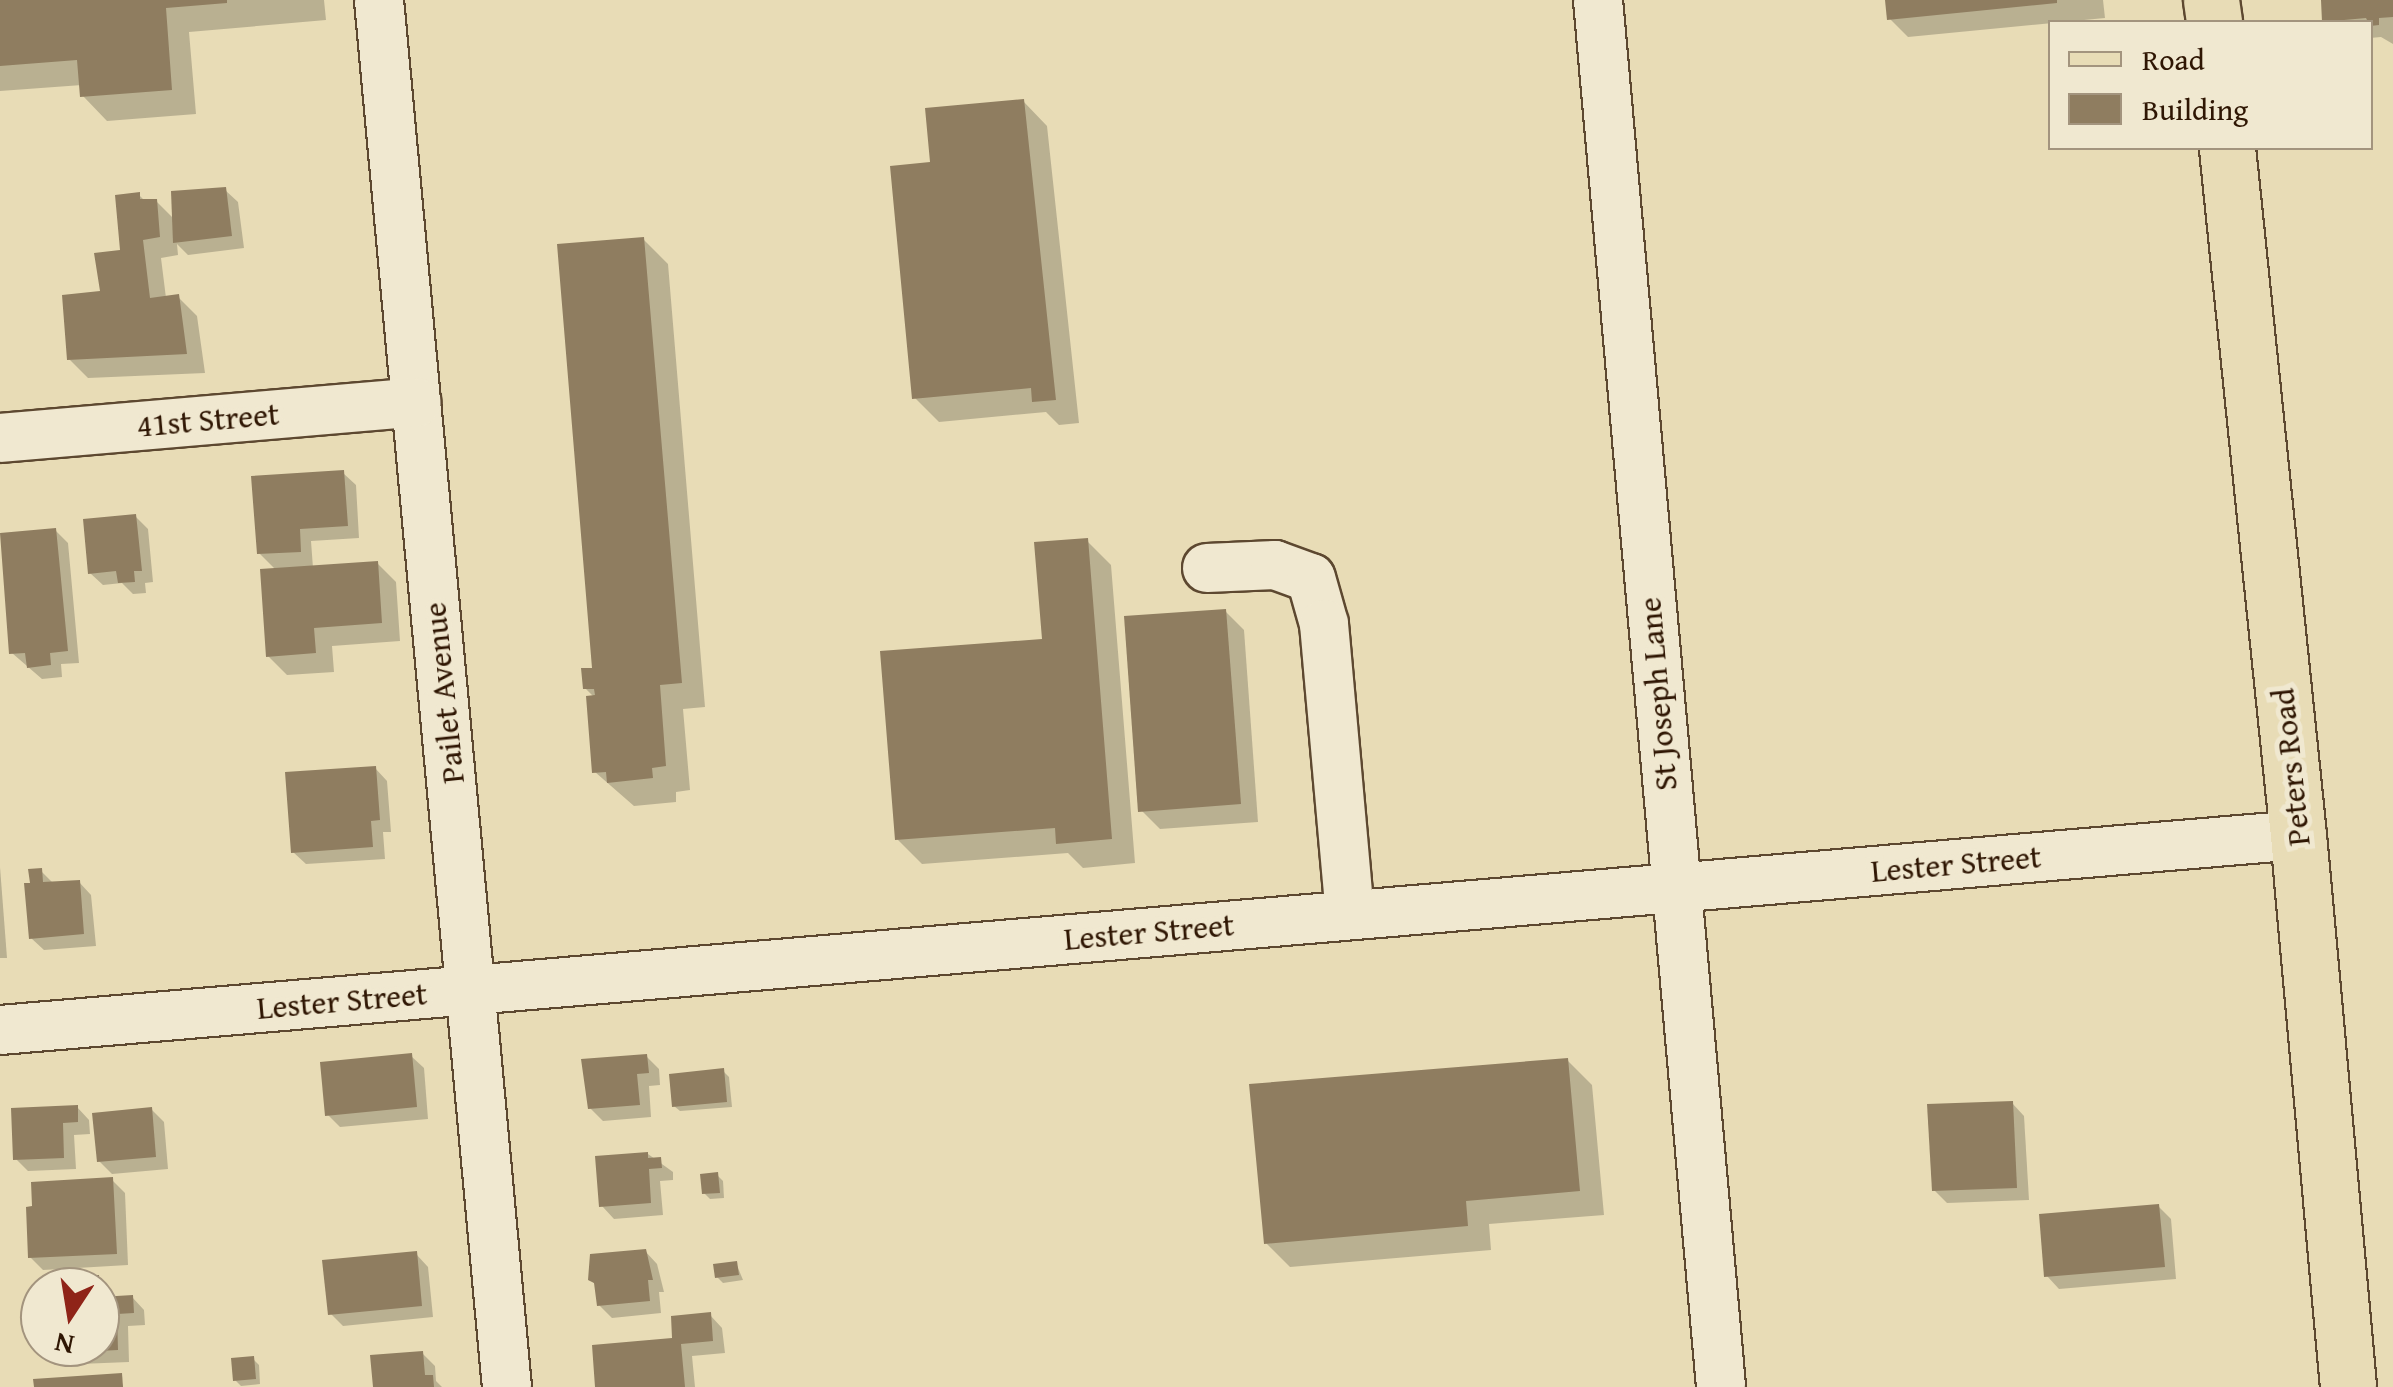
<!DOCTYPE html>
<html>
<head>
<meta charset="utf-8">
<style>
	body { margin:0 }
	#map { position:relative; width:2393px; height:1387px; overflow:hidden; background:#e8dcb6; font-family:"Gentium Book Plus",serif }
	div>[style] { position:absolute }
	.shadow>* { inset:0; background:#0003 }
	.building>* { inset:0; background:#8f7d60 }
	.roads { filter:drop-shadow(2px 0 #5d4830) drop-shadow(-2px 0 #5d4830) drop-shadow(0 2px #5d4830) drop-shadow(0 -2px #5d4830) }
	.minor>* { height:48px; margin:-24px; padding:0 24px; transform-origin:24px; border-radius:24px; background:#f0e8d0 }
	.major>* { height:55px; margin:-27.5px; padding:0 27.5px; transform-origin:27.5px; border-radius:27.5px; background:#e8dcb6 }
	span { translate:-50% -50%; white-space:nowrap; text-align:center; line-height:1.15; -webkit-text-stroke:10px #f0e8d0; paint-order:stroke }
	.street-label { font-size:32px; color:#2f1603 }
	.legend { position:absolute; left:2048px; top:20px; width:325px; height:130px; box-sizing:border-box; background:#f0e8d0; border:2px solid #a3947e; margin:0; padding:12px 18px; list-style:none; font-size:30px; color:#2f1603 }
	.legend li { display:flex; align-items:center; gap:20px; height:50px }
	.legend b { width:50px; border:2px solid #a3947e }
	.north { position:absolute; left:20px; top:1267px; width:100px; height:100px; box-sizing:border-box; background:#f0e8d0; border:2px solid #a3947e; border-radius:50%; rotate:192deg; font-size:28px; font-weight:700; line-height:40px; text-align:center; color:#2f1603 }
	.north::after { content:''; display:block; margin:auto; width:35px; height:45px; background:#8f2418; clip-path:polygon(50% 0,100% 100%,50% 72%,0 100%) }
</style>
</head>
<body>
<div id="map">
	<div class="shadow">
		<i style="clip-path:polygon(0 0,324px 0,326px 20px,189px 32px,196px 114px,107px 121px,83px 96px,82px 85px,0 91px)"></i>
		<i style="clip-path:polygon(1888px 0,2103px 0,2105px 18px,1908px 37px,1889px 18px)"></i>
		<i style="clip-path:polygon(2323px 0,2393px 0,2393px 44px,2381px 37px,2370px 38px,2370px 22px,2326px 22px)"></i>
		<i style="clip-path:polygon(1023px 101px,1047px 126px,1079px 423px,1059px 425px,1046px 412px,939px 422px,915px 398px,933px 165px)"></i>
		<i style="clip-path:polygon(225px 190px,238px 202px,244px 248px,188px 255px,177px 244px,178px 255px,161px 258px,166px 298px,178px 297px,197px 316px,205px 373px,88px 378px,69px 359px,123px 252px,139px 195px,146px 202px,156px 201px,174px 219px)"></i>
		<i style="clip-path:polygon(643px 239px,668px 264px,705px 707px,683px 709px,690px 790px,676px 792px,676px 802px,634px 806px,595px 772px,595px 698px,585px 688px,595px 670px)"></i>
		<i style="clip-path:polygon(343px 473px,356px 485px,359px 538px,311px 541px,313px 568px,377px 563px,396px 582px,400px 641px,332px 646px,334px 672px,287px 675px,268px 656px,276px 570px,259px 553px)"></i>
		<i style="clip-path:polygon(135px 516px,148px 529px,153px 582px,145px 583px,146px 593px,133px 594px,122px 583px,103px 585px,90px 573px)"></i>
		<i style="clip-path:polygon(55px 530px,68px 543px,79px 663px,61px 664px,62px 677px,42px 679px,12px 653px)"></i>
		<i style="clip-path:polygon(1087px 541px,1111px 565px,1135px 863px,1083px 868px,1068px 853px,922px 864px,897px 839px,1044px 641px)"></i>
		<i style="clip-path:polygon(1225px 611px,1244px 630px,1258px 822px,1160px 829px,1141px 810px)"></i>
		<i style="clip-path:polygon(375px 768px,387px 781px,391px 832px,383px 832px,385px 859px,306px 864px,293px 852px)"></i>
		<i style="clip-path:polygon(0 867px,7px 958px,0 958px)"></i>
		<i style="clip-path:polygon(41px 871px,54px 884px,79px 882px,91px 895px,96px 946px,44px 950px,31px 938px,33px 885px)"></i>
		<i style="clip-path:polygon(411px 1056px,424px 1068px,428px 1119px,340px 1127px,327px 1114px)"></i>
		<i style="clip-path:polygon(646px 1056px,659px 1069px,660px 1085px,649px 1086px,651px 1117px,603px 1121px,590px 1108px)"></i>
		<i style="clip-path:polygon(1567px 1060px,1592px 1085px,1604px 1215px,1489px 1224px,1491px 1250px,1290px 1267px,1266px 1243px)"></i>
		<i style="clip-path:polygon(723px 1071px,729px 1077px,732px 1107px,680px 1111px,674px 1106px)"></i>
		<i style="clip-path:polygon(2012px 1103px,2024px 1116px,2029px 1200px,1947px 1203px,1934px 1190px)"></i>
		<i style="clip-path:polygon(77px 1107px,89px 1120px,90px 1134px,74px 1135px,76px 1169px,28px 1171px,16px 1159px)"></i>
		<i style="clip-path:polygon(151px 1109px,164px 1122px,168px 1169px,112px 1174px,99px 1161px)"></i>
		<i style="clip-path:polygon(648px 1154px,673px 1172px,673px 1180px,660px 1181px,663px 1215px,614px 1219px,602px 1206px)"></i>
		<i style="clip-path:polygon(717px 1175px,723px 1181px,724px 1198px,710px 1199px,704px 1193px)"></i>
		<i style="clip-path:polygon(112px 1180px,125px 1193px,128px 1265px,43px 1270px,30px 1257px)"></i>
		<i style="clip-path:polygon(2158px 1206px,2171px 1219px,2176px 1279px,2059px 1289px,2047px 1276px)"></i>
		<i style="clip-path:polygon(645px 1251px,657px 1264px,664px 1292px,659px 1292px,661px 1313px,612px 1318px,599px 1305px,597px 1286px,590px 1279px)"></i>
		<i style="clip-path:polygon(416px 1254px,428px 1267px,433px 1317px,343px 1326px,330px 1313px)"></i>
		<i style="clip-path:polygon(736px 1263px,743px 1280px,723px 1283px,717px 1277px)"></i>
		<i style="clip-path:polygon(98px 1277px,111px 1290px,111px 1299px,132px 1297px,144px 1310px,145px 1325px,128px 1326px,129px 1362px,55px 1365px,42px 1347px,100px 1347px,100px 1287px,44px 1287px)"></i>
		<i style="clip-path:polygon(710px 1315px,722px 1328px,725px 1353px,692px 1356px,695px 1387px,598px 1387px)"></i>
		<i style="clip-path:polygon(422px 1353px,435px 1366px,436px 1381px,442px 1387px,375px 1387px)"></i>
		<i style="clip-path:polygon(253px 1359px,259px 1365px,260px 1384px,241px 1386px,235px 1380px)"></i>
	</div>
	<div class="building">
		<i style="clip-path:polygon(0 0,227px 0,227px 3px,166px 8px,172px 90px,80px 97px,77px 60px,0 66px)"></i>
		<i style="clip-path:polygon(1885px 0,2057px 0,2057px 3px,1887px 20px)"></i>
		<i style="clip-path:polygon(2321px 0,2393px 0,2393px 17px,2379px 18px,2379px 25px,2370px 26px,2366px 18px,2322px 22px)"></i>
		<i style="clip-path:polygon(1024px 99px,1056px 400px,1032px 402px,1031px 388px,912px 399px,890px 166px,930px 162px,925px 108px)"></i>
		<i style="clip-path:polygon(226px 187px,232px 236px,173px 243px,171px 191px)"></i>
		<i style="clip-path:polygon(140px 192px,140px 199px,157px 199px,160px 237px,143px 240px,150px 298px,179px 294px,187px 354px,67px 360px,62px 295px,100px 291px,94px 253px,120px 250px,115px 195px)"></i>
		<i style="clip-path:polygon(644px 237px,682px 683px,660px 685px,666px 766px,652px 768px,653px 778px,607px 783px,606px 772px,592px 773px,586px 696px,595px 695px,594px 689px,583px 689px,581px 668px,592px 668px,557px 244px)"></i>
		<i style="clip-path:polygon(344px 470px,348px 526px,300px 529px,301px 552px,257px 554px,251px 476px)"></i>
		<i style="clip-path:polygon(136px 514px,142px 571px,134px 571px,135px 582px,118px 583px,116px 571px,88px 574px,83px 519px)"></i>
		<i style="clip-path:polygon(56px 528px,68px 651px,50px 653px,51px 665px,27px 668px,25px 653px,9px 654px,0 533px)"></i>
		<i style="clip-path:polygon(1088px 538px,1112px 839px,1056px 844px,1055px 828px,895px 840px,880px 651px,1042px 639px,1034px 542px)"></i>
		<i style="clip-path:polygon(378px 561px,382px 623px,314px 628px,316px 653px,266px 657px,260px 569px)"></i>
		<i style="clip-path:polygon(1226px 609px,1241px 804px,1138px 812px,1124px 616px)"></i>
		<i style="clip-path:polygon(376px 766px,380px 820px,371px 821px,373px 847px,291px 853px,285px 772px)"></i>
		<i style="clip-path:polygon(42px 868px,43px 882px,80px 880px,84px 934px,29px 939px,24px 883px,30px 883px,28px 869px)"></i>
		<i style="clip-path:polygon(412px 1053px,417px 1107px,325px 1116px,320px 1062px)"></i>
		<i style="clip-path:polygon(647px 1054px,649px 1073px,637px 1074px,640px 1105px,588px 1109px,581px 1059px)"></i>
		<i style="clip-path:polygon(1568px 1058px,1580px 1191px,1466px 1201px,1468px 1226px,1264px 1244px,1249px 1084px)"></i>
		<i style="clip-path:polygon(724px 1068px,727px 1102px,672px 1107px,669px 1074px)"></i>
		<i style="clip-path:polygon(2013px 1101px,2017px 1188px,1932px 1191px,1927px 1104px)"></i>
		<i style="clip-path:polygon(78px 1105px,78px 1122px,63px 1123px,64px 1158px,13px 1160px,11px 1108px)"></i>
		<i style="clip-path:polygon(152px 1107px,156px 1157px,97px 1162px,92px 1113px)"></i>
		<i style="clip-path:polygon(648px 1152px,648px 1158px,661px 1157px,662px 1168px,649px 1169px,651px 1203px,599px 1207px,595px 1156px)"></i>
		<i style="clip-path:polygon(718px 1172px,720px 1193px,702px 1194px,700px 1174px)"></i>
		<i style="clip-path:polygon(113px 1177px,117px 1254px,28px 1258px,26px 1207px,32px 1206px,31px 1182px)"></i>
		<i style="clip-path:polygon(2159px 1204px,2165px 1267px,2044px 1277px,2039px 1214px)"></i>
		<i style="clip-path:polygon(646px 1249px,653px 1280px,648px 1280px,650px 1301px,597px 1306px,594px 1283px,588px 1280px,590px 1254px)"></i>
		<i style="clip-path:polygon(417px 1251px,422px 1306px,328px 1315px,322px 1260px)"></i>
		<i style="clip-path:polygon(737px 1261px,739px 1275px,715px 1278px,713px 1264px)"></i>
		<i style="clip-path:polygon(99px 1275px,100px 1287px,42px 1287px,42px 1277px)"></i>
		<i style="clip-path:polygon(133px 1295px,134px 1313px,117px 1314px,118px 1350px,40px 1354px,40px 1347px,100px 1347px,100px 1297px)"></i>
		<i style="clip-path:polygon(711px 1312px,713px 1341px,681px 1344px,685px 1387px,595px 1387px,592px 1345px,672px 1338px,671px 1316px)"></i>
		<i style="clip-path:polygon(423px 1351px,425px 1375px,433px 1375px,434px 1387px,373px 1387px,370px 1355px)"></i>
		<i style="clip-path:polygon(254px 1356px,256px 1379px,233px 1381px,231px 1358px)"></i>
		<i style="clip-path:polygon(122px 1373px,123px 1387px,34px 1387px,33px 1379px)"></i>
	</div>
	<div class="roads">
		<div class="minor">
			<i style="left:379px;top:0;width:1393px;rotate:84.73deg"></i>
			<i style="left:1598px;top:0;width:1392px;rotate:84.93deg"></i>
			<i style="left:0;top:438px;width:418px;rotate:-4.9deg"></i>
			<i style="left:1207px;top:568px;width:68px;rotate:-2.5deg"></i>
			<i style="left:1275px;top:565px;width:38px;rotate:20deg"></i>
			<i style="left:1311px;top:578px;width:48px;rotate:74.2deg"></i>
			<i style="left:1324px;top:624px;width:292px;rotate:84.9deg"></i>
			<i style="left:0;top:1030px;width:2306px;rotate:-4.85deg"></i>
		</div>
		<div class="major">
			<i style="left:2211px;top:0;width:22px;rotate:82deg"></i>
			<i style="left:2227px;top:148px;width:691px;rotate:84.1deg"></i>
			<i style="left:2298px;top:835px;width:554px;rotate:84.82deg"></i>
		</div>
	</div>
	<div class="street-label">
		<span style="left:208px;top:420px;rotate:-5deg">41st Street</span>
		<span style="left:444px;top:693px;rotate:-96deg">Pailet Avenue</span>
		<span style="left:1658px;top:694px;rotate:-95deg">St Joseph Lane</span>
		<span style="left:2291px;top:767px;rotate:-96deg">Peters Road</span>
		<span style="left:1956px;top:864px;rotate:-5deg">Lester Street</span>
		<span style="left:1149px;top:932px;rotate:-5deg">Lester Street</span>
		<span style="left:342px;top:1001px;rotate:-5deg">Lester Street</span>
	</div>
	<ul class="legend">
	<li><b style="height:12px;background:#e8dcb6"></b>Road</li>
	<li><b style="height:28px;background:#8f7d60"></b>Building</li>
	</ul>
	<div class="north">N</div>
</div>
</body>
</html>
